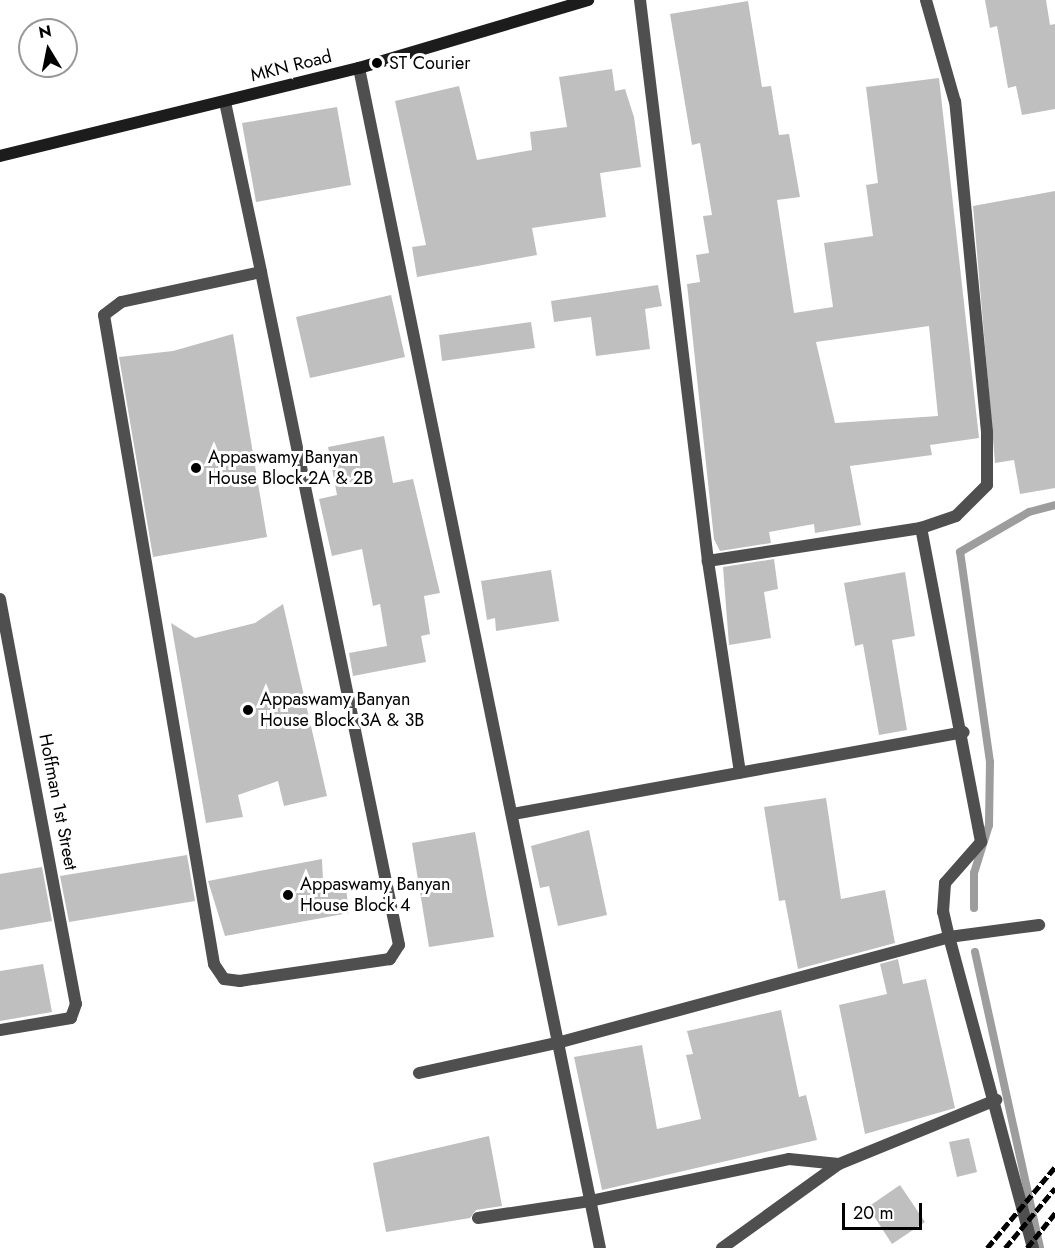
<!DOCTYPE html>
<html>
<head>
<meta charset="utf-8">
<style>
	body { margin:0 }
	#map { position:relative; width:1055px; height:1248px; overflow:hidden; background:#fff; font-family:Jost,sans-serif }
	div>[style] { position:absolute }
	.stream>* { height:8px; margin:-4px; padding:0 4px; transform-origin:4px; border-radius:4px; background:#9d9d9d }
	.building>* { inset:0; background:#bfbfbf }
	.street>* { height:12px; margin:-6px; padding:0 6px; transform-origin:6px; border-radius:6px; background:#4f4f4f }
	.secondary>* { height:12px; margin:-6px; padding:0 6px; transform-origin:6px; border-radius:6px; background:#1c1c1c }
	.rail>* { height:4.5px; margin-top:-2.25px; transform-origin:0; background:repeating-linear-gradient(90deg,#000 0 9px,transparent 0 12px) }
	.dots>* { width:16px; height:16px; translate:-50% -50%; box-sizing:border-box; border:3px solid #fff; border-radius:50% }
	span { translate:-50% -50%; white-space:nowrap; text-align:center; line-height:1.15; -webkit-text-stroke:6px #fff; paint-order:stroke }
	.poi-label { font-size:18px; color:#000 }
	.left { translate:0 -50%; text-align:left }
	.street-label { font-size:18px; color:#000 }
	.north { position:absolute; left:18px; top:18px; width:60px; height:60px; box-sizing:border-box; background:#fff; border:2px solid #999; border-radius:50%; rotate:350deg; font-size:16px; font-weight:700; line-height:24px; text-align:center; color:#000 }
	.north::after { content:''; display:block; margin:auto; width:21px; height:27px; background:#000; clip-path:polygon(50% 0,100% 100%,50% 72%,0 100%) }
	.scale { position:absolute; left:842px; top:1203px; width:80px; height:27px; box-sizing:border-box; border:3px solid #000; border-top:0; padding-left:8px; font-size:18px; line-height:21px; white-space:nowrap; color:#000; -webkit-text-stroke:4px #fff; paint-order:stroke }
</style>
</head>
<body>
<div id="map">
	<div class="stream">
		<i style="left:974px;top:908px;width:35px;rotate:-90deg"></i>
		<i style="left:974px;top:873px;width:50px;rotate:-72.6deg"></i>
		<i style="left:989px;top:825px;width:63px;rotate:-89.1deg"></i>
		<i style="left:990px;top:762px;width:212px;rotate:-98.1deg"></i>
		<i style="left:960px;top:552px;width:80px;rotate:-30.1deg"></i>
		<i style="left:1029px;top:512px;width:27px;rotate:-15deg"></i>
		<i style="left:975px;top:952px;width:303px;rotate:77.6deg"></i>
	</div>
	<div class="building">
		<i style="clip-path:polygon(985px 0,1046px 0,1050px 25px,1055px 24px,1055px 109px,1022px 115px,1016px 86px,1008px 88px,997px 26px,990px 28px)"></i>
		<i style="clip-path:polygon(evenodd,748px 1px,762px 87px,771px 86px,779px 135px,789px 134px,800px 197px,777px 200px,794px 313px,833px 307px,824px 243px,873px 236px,866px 185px,878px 183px,866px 87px,939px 78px,979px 438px,930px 445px,932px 455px,850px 466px,861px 525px,815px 533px,814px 524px,769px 532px,771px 543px,720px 551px,714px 539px,687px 284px,700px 282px,696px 255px,709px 253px,703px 216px,712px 215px,700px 143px,692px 145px,670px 14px,748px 1px,929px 326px,938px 416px,835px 423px,816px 342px,929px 326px)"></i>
		<i style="clip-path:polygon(612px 69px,615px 91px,625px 89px,634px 117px,641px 167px,600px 173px,606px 217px,532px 228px,537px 255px,417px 277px,412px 247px,426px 245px,395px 101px,459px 86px,477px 160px,532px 150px,530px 132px,567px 127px,559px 77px)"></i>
		<i style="clip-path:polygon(337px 107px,351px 185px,256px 202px,242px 123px)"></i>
		<i style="clip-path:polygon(1055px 191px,1055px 488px,1020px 494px,1014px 460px,995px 463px,973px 206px)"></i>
		<i style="clip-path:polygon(658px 285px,662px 306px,645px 309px,650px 349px,596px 356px,591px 317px,554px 322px,551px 301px)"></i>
		<i style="clip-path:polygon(391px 295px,405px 357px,310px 378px,296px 317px)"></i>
		<i style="clip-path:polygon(531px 322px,535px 348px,442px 361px,439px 335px)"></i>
		<i style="clip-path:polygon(233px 334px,267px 537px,153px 557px,119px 357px,173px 351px)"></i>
		<i style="clip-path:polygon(384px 436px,393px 483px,413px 479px,440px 593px,424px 596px,430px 634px,421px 636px,426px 662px,353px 676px,349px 653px,387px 646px,380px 604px,373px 606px,362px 549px,332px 556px,319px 499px,337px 495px,328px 447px)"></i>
		<i style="clip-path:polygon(774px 559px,778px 589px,764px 592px,771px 638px,729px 645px,723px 567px)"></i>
		<i style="clip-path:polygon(551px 570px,559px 621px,496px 631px,495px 618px,487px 620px,481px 581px)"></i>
		<i style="clip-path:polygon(905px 572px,915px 636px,892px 640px,907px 730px,879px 735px,863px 644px,855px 646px,844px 583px)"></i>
		<i style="clip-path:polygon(283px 604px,327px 796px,284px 806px,278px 781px,238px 795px,243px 817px,206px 823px,171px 623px,195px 638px,255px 623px)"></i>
		<i style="clip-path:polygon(826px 798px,841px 899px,885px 890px,895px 943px,798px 969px,785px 900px,779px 901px,764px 807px)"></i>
		<i style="clip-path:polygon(589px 830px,607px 915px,558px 926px,549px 886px,540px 888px,531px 846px)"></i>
		<i style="clip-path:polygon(475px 832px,494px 937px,429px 947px,412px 843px)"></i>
		<i style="clip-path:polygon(187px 855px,195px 901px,69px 922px,60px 876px)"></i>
		<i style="clip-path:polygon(322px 859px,323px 881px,346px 888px,349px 913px,225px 936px,208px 881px)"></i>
		<i style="clip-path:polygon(42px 867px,52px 921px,0 930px,0 874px)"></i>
		<i style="clip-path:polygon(898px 959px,903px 984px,926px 979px,955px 1108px,865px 1134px,839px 1005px,887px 994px,880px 964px)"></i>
		<i style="clip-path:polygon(43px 964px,52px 1012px,0 1021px,0 971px)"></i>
		<i style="clip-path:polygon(781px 1010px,799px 1097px,806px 1095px,817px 1140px,602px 1190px,574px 1057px,642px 1045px,657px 1129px,701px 1119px,686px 1055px,693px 1054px,687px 1031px)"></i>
		<i style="clip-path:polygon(489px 1136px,502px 1206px,476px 1210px,470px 1218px,386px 1232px,373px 1163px)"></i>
		<i style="clip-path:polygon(969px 1138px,977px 1172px,957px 1177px,949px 1142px)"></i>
		<i style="clip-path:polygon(900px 1185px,925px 1222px,892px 1244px,868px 1207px)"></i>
	</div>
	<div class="street">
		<i style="left:359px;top:68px;width:1204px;rotate:78.46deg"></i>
		<i style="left:225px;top:102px;width:174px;rotate:78deg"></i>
		<i style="left:261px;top:272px;width:687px;rotate:78.41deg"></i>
		<i style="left:399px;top:945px;width:17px;rotate:123deg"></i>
		<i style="left:390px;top:959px;width:152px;rotate:171.7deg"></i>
		<i style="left:240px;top:981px;width:16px;rotate:-173deg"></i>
		<i style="left:224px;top:979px;width:18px;rotate:-124deg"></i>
		<i style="left:214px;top:964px;width:658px;rotate:-99.62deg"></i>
		<i style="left:104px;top:315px;width:21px;rotate:-37deg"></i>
		<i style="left:121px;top:302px;width:143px;rotate:-12.1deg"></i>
		<i style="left:921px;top:528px;width:37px;rotate:-19deg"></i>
		<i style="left:956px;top:516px;width:44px;rotate:-45deg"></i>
		<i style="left:987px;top:485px;width:53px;rotate:-90deg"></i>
		<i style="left:987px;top:432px;width:332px;rotate:-95.5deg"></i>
		<i style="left:955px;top:102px;width:106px;rotate:-105.9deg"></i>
		<i style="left:708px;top:561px;width:214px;rotate:81.4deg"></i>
		<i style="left:0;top:599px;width:412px;rotate:79.4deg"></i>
		<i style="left:76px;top:1004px;width:15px;rotate:110deg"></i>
		<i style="left:71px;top:1018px;width:72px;rotate:170.4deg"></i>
		<i style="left:513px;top:814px;width:458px;rotate:-10.3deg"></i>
		<i style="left:419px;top:1073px;width:141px;rotate:-12.3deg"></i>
		<i style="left:557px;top:1043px;width:406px;rotate:-15.1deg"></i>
		<i style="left:949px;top:937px;width:26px;rotate:-103deg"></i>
		<i style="left:943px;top:912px;width:29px;rotate:-86deg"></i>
		<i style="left:945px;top:883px;width:55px;rotate:-48.7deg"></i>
		<i style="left:981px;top:842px;width:320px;rotate:-100.8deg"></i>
		<i style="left:921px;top:528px;width:216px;rotate:171.2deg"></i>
		<i style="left:708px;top:561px;width:565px;rotate:-96.91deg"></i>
		<i style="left:478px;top:1218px;width:113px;rotate:-8.6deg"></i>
		<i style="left:590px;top:1201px;width:203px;rotate:-11.9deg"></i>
		<i style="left:789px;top:1159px;width:50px;rotate:5.7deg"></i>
		<i style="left:839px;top:1164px;width:170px;rotate:-22.2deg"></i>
		<i style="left:722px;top:1248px;width:144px;rotate:-35.7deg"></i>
		<i style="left:1033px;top:1248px;width:322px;rotate:-105.1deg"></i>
		<i style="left:949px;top:937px;width:91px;rotate:-7.6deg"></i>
	</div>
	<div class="secondary">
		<i style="left:0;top:156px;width:370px;rotate:-13.8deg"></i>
		<i style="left:359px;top:68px;width:239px;rotate:-16.5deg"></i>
	</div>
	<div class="rail">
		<i style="left:987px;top:1248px;width:106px;rotate:-50deg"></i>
		<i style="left:1005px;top:1248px;width:78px;rotate:-50.2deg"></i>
		<i style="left:1027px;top:1248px;width:45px;rotate:-51.3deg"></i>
	</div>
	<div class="dots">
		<i style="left:377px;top:63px;background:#000"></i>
		<i style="left:196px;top:468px;background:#000"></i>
		<i style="left:248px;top:710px;background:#000"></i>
		<i style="left:288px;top:895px;background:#000"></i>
	</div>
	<div class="poi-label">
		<span class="left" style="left:389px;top:63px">ST Courier</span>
		<span class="left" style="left:208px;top:468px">Appaswamy Banyan<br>House Block 2A &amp; 2B</span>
		<span class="left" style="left:260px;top:710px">Appaswamy Banyan<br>House Block 3A &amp; 3B</span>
		<span class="left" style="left:300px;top:895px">Appaswamy Banyan<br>House Block 4</span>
	</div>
	<div class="street-label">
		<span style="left:291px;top:66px;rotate:-14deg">MKN Road</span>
		<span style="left:58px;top:802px;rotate:79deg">Hoffman 1st Street</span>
	</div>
	<div class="north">N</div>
	<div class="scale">20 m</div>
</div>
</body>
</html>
